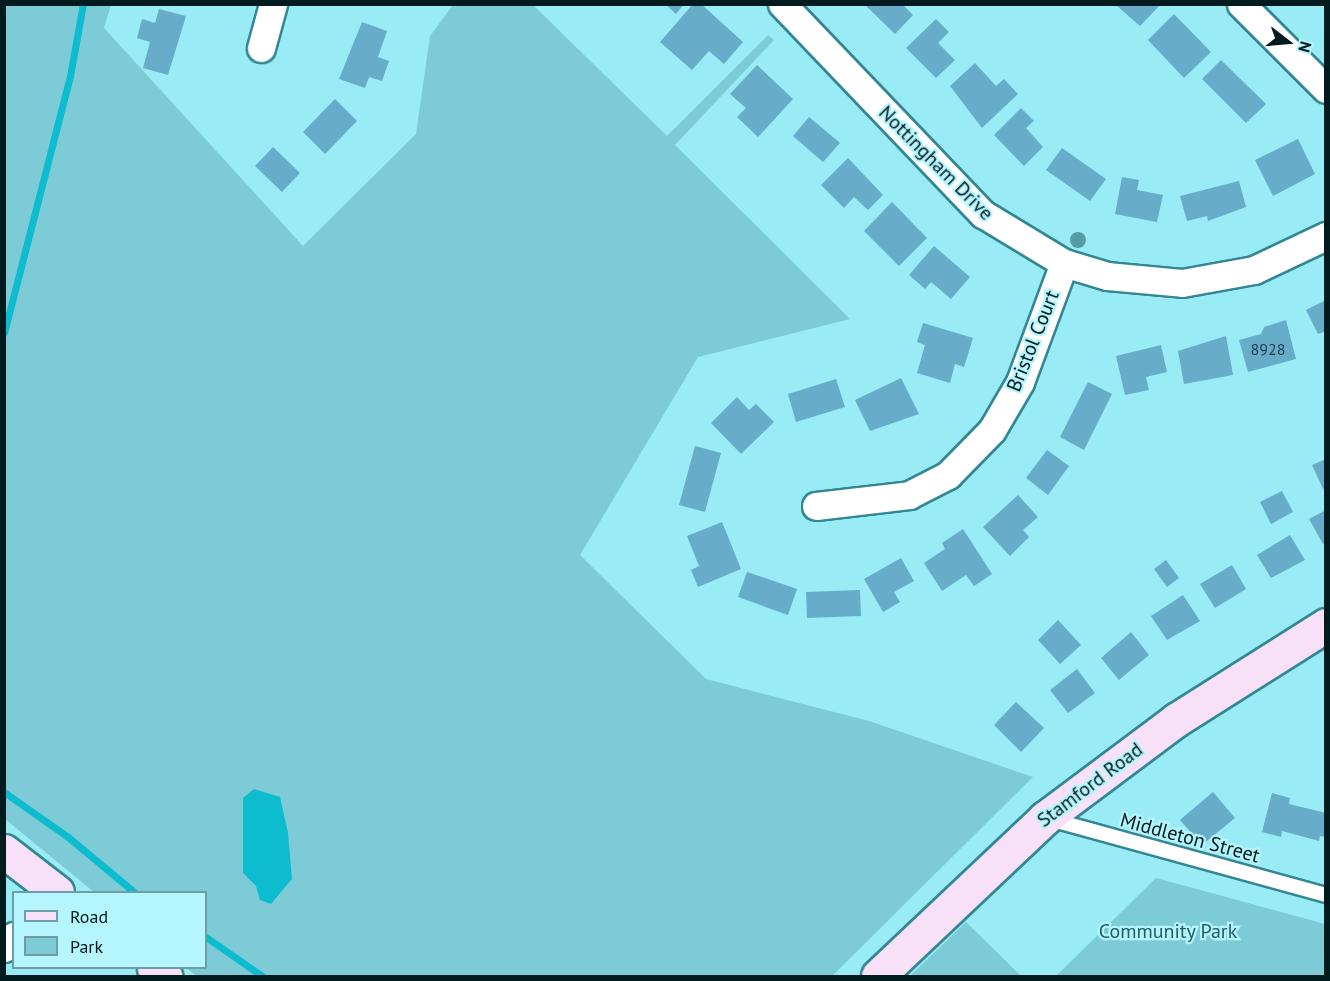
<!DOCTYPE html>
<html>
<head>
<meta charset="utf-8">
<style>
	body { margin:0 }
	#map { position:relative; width:1330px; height:981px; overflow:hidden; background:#99ebf6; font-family:"PT Sans",sans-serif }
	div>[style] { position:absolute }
	.green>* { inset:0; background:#7ccbd6 }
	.water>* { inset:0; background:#0dbccf }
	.stream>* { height:7px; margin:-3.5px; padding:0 3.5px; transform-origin:3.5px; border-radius:3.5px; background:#0dbccf }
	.building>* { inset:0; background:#67acc9 }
	.roads { filter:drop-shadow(2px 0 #338792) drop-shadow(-2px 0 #338792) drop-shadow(0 2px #338792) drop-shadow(0 -2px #338792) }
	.lane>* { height:14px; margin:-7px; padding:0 7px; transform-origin:7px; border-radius:7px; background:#fff }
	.street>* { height:27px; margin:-13.5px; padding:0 13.5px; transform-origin:13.5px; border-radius:13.5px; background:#fff }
	.secondary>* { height:33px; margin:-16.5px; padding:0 16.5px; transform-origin:16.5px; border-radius:16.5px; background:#f8e1f8 }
	.trees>* { width:16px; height:16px; margin:-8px; border-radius:50%; background:#569ca5 }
	span { translate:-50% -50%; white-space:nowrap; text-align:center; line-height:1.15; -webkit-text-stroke:4.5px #b5f5fe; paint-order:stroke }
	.number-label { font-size:16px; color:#1b3f49 }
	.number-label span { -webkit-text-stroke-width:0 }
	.street-label { font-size:20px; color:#021b1e }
	.park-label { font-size:20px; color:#205c63 }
	.frame { position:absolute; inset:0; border:6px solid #021b1e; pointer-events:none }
	.legend { position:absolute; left:12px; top:891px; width:195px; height:78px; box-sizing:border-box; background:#b5f5fe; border:2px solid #6d9ea4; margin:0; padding:8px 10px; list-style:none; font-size:18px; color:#021b1e }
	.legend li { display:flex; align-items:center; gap:12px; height:30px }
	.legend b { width:30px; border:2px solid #6d9ea4 }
	.north { position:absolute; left:1258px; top:12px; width:60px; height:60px; -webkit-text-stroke:4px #b5f5fe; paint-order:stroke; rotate:106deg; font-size:16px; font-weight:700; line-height:24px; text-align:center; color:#021b1e }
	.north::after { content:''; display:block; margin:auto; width:21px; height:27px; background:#021b1e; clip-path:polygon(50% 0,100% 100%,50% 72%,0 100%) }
</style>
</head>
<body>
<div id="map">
	<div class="green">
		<i style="clip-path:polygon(4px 5px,111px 5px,104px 28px,303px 246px,416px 134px,430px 36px,453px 5px,533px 5px,667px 136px,768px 35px,774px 40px,675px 145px,850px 319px,698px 357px,580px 555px,706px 679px,869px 721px,1033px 777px,832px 976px,197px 976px,186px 968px,206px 968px,206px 892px,94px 892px,5px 819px)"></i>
		<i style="clip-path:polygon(1156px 878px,1325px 924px,1325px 976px,1056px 976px)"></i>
		<i style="clip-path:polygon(966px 922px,1021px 976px,910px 976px)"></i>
	</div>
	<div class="water">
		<i style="clip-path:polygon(254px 789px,280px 797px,288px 833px,292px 879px,271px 904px,260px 900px,256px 886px,243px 873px,243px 798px)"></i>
	</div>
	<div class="stream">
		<i style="left:4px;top:333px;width:265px;rotate:-75.6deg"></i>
		<i style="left:70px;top:76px;width:73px;rotate:-79.8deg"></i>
		<i style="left:4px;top:792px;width:78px;rotate:35.1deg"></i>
		<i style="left:68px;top:837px;width:86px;rotate:39.8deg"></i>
		<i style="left:206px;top:937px;width:68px;rotate:34.9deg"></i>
	</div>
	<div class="building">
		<i style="clip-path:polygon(665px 4px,684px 4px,676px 14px)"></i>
		<i style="clip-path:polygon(693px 4px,701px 4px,743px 42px,724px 64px,709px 51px,692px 70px,660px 42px)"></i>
		<i style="clip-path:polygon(864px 4px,902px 4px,913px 15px,895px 34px)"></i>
		<i style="clip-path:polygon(1116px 5px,1160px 5px,1140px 26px)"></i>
		<i style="clip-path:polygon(159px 9px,186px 16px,168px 75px,143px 68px,150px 42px,137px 38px,142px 19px,155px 23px)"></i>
		<i style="clip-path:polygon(1174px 14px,1211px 52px,1184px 78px,1148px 40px)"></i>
		<i style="clip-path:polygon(936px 19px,949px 32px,938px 43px,955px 60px,936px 78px,906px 48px)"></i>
		<i style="clip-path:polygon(362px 22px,387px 31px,378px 57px,389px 61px,382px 81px,369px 77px,365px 88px,339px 79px)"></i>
		<i style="clip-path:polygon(1221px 60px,1266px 104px,1246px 123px,1202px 79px)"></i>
		<i style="clip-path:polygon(975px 63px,996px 86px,1004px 79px,1018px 94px,982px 128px,950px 86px)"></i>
		<i style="clip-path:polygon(757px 65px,793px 99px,758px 137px,737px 117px,746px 108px,730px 94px)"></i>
		<i style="clip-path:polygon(335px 99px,357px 121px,325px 154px,303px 132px)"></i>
		<i style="clip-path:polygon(1021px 108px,1034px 121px,1026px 128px,1043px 147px,1024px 166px,994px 135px)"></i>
		<i style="clip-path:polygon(809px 117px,840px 143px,823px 162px,793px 136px)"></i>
		<i style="clip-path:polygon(1298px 139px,1315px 174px,1273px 196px,1255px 160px)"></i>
		<i style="clip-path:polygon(273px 147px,300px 173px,282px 192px,255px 166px)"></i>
		<i style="clip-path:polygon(1062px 148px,1106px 179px,1090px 201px,1046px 170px)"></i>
		<i style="clip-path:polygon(848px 158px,883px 195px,868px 210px,854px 197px,844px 208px,821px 185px)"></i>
		<i style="clip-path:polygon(1122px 177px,1139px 180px,1137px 190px,1163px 195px,1157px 222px,1115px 214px)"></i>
		<i style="clip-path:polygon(1239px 181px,1246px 207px,1208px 221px,1207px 216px,1187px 221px,1180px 196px)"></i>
		<i style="clip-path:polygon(892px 202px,927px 238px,899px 266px,864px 231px)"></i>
		<i style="clip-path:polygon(934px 246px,970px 277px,951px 299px,931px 282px,925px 289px,909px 275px)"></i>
		<i style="clip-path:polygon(1326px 300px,1326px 331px,1318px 334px,1306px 310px)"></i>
		<i style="clip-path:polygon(1286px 320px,1296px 359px,1248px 372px,1239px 340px,1261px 334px,1264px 327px)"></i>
		<i style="clip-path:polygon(923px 323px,973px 338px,964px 367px,955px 364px,950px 383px,917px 373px,925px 345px,917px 342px)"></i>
		<i style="clip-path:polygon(1226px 336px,1233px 375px,1184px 384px,1178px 351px)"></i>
		<i style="clip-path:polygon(1161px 345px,1167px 372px,1146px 377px,1149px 390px,1125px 395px,1116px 356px)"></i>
		<i style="clip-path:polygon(901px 378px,919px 414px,870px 431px,855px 400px)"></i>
		<i style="clip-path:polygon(836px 379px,845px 407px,796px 422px,788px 394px)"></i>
		<i style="clip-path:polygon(1088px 382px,1112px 394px,1084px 450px,1060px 437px)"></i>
		<i style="clip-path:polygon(737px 397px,749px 410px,756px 404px,774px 422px,741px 454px,711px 423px)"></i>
		<i style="clip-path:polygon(695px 446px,721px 453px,705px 512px,679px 505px)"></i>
		<i style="clip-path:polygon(1047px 450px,1069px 466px,1048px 495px,1026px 478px)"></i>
		<i style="clip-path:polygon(1326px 459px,1326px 487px,1323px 489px,1312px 465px)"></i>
		<i style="clip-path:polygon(1282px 491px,1293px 512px,1271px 524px,1260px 502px)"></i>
		<i style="clip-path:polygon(1018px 495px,1038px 517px,1023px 530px,1029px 537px,1010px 556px,983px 527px)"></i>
		<i style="clip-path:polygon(1326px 510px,1326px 543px,1323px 544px,1309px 519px)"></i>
		<i style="clip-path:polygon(722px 522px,741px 569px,698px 587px,691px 570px,699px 566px,687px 536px)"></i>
		<i style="clip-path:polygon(963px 529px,992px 574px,974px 586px,966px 575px,942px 591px,924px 563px,945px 549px,942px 543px)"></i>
		<i style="clip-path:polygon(1290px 535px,1305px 560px,1271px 578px,1257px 555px)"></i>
		<i style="clip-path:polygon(901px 558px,914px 581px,894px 592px,900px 602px,883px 612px,864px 579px)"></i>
		<i style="clip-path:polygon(1166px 560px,1179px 578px,1167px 587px,1154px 569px)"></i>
		<i style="clip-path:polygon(1232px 565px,1246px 589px,1215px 608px,1200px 584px)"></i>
		<i style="clip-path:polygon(747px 572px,797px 589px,788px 615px,738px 597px)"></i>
		<i style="clip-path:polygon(860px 590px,861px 616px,807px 618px,806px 592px)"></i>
		<i style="clip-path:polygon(1183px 595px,1200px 621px,1167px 640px,1151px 616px)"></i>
		<i style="clip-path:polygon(1058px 620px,1081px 645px,1060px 664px,1038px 640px)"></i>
		<i style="clip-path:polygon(1131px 632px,1149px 655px,1119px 680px,1101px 658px)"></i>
		<i style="clip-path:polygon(1077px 669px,1095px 693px,1068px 713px,1050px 690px)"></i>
		<i style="clip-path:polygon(1016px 702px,1044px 728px,1021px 752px,994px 725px)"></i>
		<i style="clip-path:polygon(1213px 792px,1235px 818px,1202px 845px,1180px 820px)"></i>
		<i style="clip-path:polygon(1272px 793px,1290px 798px,1289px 804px,1326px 813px,1326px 837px,1320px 836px,1319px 841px,1282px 831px,1281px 837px,1262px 832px)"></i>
	</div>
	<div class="roads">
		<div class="lane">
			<i style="left:1050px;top:819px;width:286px;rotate:15.4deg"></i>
		</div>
		<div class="street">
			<i style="left:782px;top:4px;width:291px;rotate:46.3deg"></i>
			<i style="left:983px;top:214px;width:95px;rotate:31.2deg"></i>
			<i style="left:1064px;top:263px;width:45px;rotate:16.8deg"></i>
			<i style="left:1107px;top:276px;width:75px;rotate:5.3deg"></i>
			<i style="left:1182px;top:283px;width:73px;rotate:-10.2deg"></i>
			<i style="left:1254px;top:270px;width:80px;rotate:-25.3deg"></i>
			<i style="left:1241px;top:4px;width:120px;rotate:45deg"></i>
			<i style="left:261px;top:48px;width:46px;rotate:-74.7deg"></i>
			<i style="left:816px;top:506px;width:94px;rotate:-6.7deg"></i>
			<i style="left:909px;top:495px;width:44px;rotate:-27.1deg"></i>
			<i style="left:948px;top:475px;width:63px;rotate:-45.6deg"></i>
			<i style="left:992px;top:430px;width:56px;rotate:-59.7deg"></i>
			<i style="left:1020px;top:382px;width:127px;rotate:-69.7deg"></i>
			<i style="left:4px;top:948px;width:16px;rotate:-50deg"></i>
		</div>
		<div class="secondary">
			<i style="left:4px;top:851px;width:67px;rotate:37.7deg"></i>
			<i style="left:154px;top:968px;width:14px;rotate:36deg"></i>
			<i style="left:878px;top:976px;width:230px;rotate:-43.4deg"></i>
			<i style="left:1045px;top:818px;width:164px;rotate:-36.8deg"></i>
			<i style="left:1176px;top:720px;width:178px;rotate:-32.3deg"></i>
		</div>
	</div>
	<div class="trees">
		<i style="left:1078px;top:240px"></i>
	</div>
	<div class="number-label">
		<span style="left:1268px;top:349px">8928</span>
	</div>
	<div class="street-label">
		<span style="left:936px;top:163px;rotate:45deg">Nottingham Drive</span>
		<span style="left:1033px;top:341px;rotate:-68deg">Bristol Court</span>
		<span style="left:1090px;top:785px;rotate:-37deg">Stamford Road</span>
		<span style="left:1190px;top:838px;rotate:15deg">Middleton Street</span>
	</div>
	<div class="park-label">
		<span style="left:1168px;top:931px">Community Park</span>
	</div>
	<div class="frame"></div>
	<ul class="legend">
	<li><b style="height:8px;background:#f8e1f8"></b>Road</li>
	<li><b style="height:16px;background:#7ccbd6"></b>Park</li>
	</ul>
	<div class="north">N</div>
</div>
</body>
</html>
